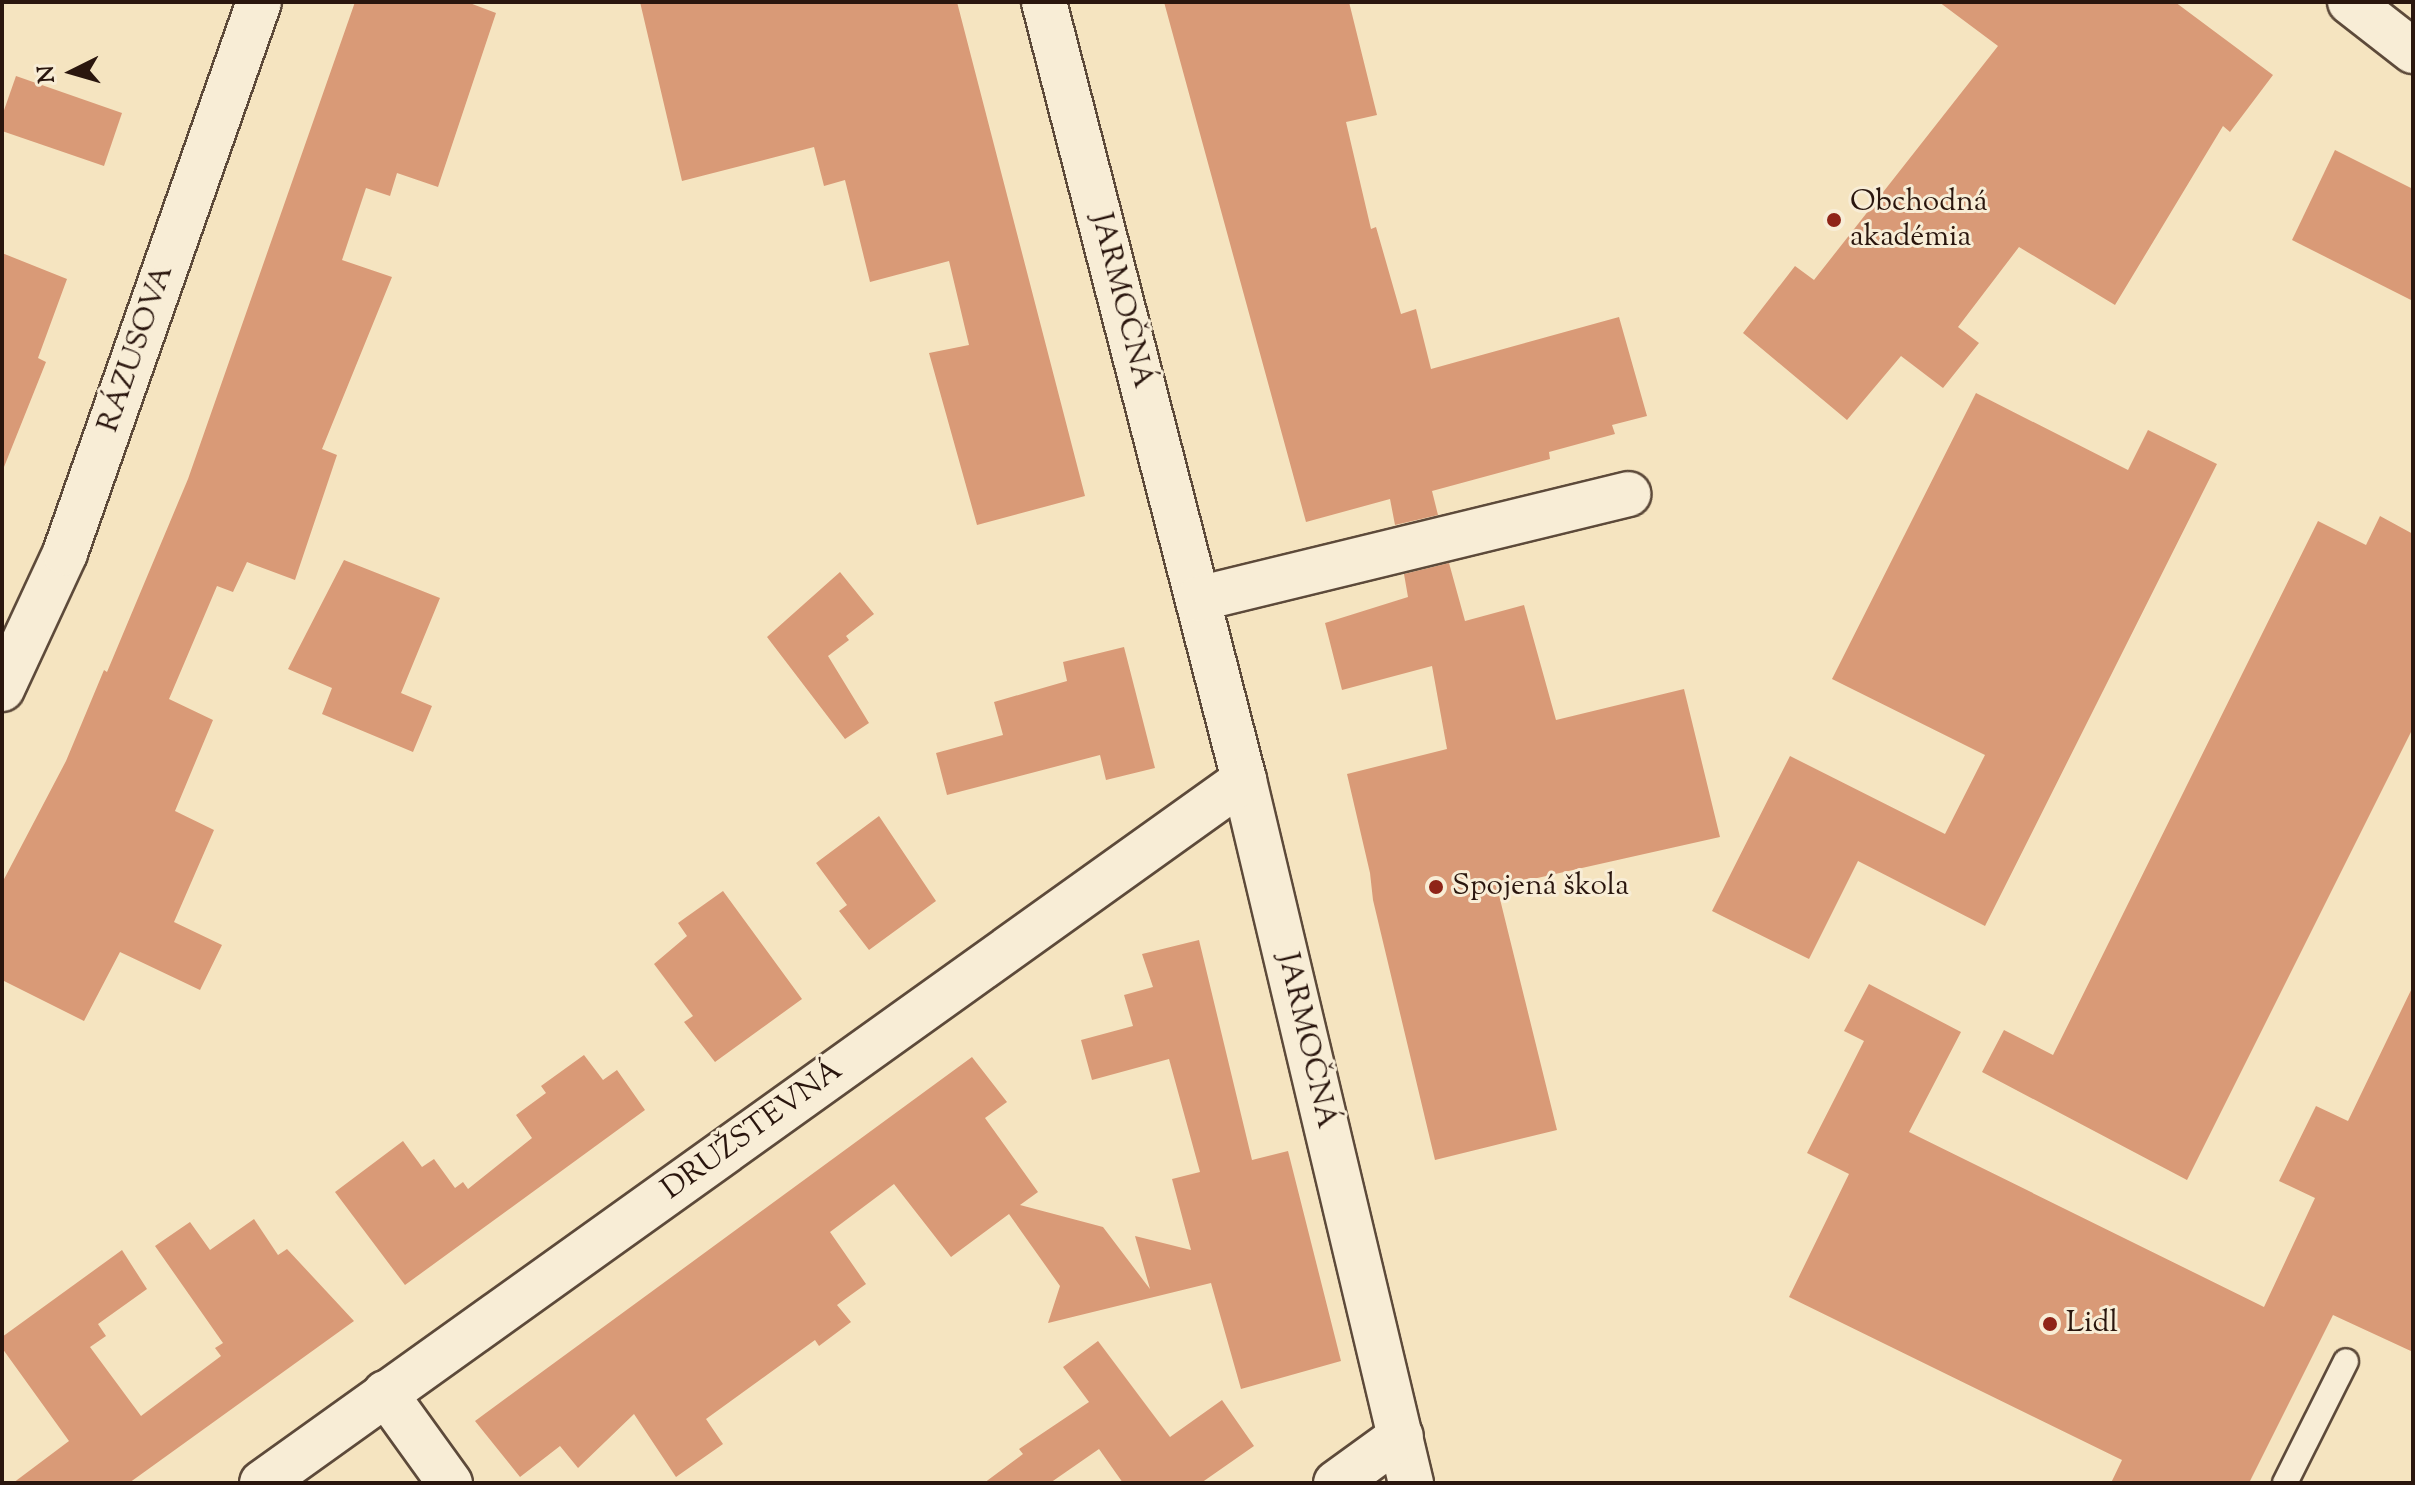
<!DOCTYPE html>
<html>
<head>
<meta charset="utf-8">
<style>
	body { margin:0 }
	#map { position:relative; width:2415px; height:1485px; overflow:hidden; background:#f5e4c0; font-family:"Sorts Mill Goudy",serif }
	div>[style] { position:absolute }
	.building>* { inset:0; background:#d99a77 }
	.roads { filter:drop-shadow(2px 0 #5d4a3a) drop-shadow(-2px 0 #5d4a3a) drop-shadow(0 2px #5d4a3a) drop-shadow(0 -2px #5d4a3a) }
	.service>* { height:24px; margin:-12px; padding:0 12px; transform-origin:12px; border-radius:12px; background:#f8edd6 }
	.minor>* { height:44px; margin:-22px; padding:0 22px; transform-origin:22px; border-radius:22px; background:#f8edd6 }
	.dots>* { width:22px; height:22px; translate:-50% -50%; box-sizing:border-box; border:4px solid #f8edd6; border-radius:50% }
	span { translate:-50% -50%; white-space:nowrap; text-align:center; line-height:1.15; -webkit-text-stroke:6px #f8edd6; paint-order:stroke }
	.poi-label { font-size:30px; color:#2a160e }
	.left { translate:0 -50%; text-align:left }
	.street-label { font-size:30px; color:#2a160e }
	.frame { position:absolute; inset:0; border:4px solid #2a160e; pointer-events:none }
	.north { position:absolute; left:32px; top:32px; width:80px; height:80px; -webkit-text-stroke:6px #f8edd6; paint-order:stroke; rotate:265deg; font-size:22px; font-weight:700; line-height:32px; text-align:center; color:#2a160e }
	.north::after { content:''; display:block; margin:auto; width:28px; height:36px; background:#2a160e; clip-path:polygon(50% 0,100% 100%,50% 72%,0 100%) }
</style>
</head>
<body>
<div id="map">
	<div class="building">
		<i style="clip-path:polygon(355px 2px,467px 2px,496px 13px,438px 187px,397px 173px,390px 196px,366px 188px,342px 260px,392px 277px,322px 449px,337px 455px,295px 580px,247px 562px,233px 592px,217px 586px,169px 699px,213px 720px,175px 811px,214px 830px,174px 922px,222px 945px,200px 990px,120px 952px,84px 1021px,2px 980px,2px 883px,66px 761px,104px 670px,107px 672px,188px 479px)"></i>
		<i style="clip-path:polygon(640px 2px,957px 2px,1085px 496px,977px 525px,929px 353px,969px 345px,949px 261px,870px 282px,845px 180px,824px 186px,814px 147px,682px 181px)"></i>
		<i style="clip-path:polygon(1164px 2px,1349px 2px,1377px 115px,1346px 122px,1371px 229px,1376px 227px,1401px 314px,1416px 309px,1431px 369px,1619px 317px,1647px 416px,1612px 425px,1615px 434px,1549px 452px,1550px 459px,1432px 491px,1438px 515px,1395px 525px,1390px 499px,1306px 522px)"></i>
		<i style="clip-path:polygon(1939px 2px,2175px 2px,2273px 75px,2230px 132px,2223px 126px,2115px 305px,2019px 247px,1958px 327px,1979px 343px,1943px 388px,1901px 356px,1847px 420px,1743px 333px,1795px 266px,1814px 280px,1998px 46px)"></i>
		<i style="clip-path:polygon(16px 76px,122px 113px,104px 166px,2px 131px,2px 116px)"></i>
		<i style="clip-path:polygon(2335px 150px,2413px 189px,2413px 301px,2292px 240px)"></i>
		<i style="clip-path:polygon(2px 253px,67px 279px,38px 358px,46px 362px,4px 467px)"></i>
		<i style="clip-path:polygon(1976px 393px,2128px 470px,2148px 430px,2217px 464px,1985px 926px,1858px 861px,1809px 959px,1712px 911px,1790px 756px,1945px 834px,1985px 755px,1832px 679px)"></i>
		<i style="clip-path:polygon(2380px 516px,2413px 534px,2413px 728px,2187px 1180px,1982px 1072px,2004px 1030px,2053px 1055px,2318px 521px,2366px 545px)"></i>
		<i style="clip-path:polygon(344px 560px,440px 598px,401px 693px,432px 706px,413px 752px,322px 714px,332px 688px,288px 669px)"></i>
		<i style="clip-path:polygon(1449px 563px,1465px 621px,1524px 605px,1556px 720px,1684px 689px,1720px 837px,1497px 887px,1557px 1130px,1435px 1160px,1373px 900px,1370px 873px,1347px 774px,1447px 749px,1432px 666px,1342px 690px,1325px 623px,1408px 597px,1404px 574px)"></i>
		<i style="clip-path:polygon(840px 572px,874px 614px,846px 636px,849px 640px,828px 656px,869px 723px,845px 739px,767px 637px)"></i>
		<i style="clip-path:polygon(1124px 647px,1155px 768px,1106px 780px,1100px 755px,947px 795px,936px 753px,1003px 735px,994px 702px,1067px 681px,1063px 662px)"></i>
		<i style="clip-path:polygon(879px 816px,936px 901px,869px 950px,839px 911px,847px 905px,816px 863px)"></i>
		<i style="clip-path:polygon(723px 891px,802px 999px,715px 1062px,684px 1022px,693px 1016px,654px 964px,687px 936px,678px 923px)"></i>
		<i style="clip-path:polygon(1199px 940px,1252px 1160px,1288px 1151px,1341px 1361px,1241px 1389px,1211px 1283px,1048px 1323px,1060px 1286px,1009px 1214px,951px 1257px,894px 1184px,830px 1232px,866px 1284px,837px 1305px,851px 1322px,819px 1346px,815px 1340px,706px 1419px,723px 1444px,676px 1477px,634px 1414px,578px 1468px,560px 1446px,520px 1477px,475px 1421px,972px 1057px,1007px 1102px,985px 1118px,1038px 1192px,1020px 1205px,1103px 1227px,1150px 1289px,1135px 1236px,1191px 1250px,1172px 1179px,1200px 1172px,1169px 1059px,1092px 1080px,1081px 1040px,1133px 1026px,1124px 995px,1153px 987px,1142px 954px)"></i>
		<i style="clip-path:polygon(1869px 984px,1961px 1032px,1909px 1132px,2264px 1307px,2315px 1198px,2279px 1181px,2316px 1106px,2348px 1121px,2413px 986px,2413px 1352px,2333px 1315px,2249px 1483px,2111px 1483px,2122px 1460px,1789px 1297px,1849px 1174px,1807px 1153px,1864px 1041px,1844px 1031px)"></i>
		<i style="clip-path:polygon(584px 1055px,603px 1080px,617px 1070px,645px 1110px,405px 1285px,335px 1192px,403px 1141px,422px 1167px,434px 1159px,455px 1188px,463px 1182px,468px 1189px,532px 1138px,516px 1115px,546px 1093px,541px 1086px)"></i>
		<i style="clip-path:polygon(254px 1219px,278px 1255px,287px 1249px,354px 1321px,129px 1483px,13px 1483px,69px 1441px,2px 1348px,2px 1337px,122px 1250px,147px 1289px,98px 1324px,106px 1336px,90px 1347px,141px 1416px,221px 1356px,215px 1348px,223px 1343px,155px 1246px,190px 1222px,210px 1250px)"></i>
		<i style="clip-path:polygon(1098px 1341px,1170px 1437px,1222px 1400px,1254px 1446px,1201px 1483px,1123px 1483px,1099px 1449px,1050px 1483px,984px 1483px,1023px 1454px,1019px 1449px,1089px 1402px,1063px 1367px)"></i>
	</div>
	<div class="roads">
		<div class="service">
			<i style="left:2285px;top:1483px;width:136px;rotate:-63.4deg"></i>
		</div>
		<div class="minor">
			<i style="left:1044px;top:2px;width:803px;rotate:75.58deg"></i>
			<i style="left:1244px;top:780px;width:723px;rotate:76.64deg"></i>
			<i style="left:2350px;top:2px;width:80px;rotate:37.9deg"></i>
			<i style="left:1198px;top:599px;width:443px;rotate:-13.7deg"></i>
			<i style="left:2px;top:689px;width:150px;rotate:-65.1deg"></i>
			<i style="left:65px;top:553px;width:584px;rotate:-70.6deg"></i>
			<i style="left:385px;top:1393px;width:111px;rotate:54.2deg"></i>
			<i style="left:262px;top:1483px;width:1208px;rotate:-35.6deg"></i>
			<i style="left:1336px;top:1483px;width:80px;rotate:-35.9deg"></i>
		</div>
	</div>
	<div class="dots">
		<i style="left:1834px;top:220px;background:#8f2418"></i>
		<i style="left:1436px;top:887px;background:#8f2418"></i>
		<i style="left:2050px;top:1324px;background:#8f2418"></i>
	</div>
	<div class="poi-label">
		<span class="left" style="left:1850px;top:220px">Obchodná<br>akadémia</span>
		<span class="left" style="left:1452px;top:887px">Spojená škola</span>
		<span class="left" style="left:2066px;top:1324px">Lidl</span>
	</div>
	<div class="street-label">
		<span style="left:1121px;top:301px;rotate:76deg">JARMOČNÁ</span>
		<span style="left:137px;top:349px;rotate:-71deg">RÁZUSOVA</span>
		<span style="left:1306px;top:1041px;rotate:77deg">JARMOČNÁ</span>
		<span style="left:753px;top:1131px;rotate:-36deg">DRUŽSTEVNÁ</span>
	</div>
	<div class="frame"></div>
	<div class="north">N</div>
</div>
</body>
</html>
